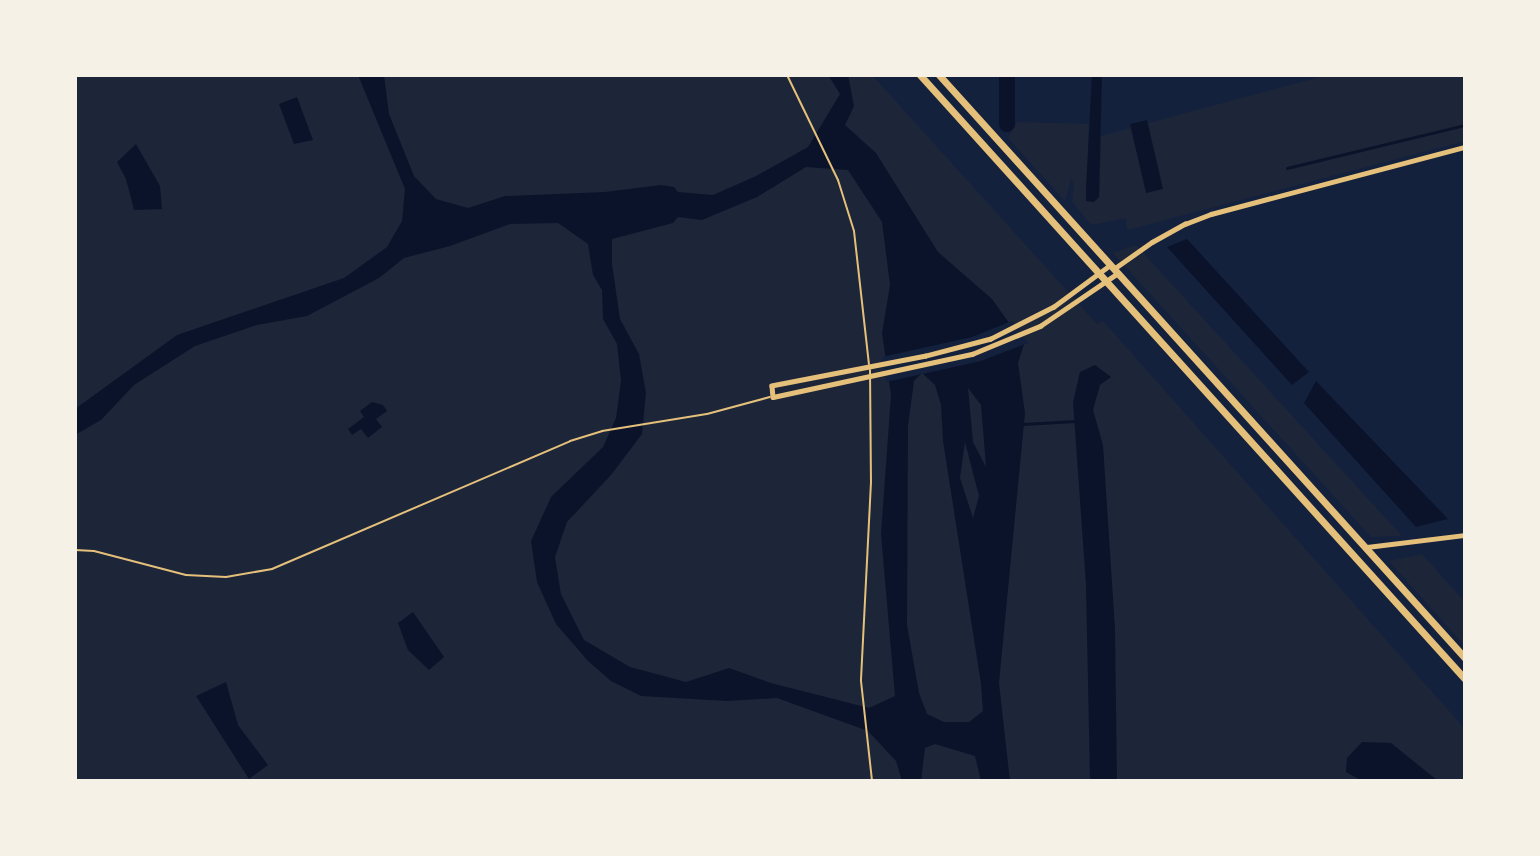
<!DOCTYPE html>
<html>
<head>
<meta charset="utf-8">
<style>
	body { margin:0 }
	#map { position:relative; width:1540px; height:856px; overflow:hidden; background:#14213d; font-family:"Roboto Condensed",sans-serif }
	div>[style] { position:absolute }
	.green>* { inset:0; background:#1d2539 }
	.water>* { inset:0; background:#0b132b }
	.pier>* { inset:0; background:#14213d }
	.stream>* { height:2.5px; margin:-1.25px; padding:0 1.25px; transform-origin:1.25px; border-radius:1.25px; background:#0b132b }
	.river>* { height:16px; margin:-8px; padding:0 8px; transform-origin:8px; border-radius:8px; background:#0b132b }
	.service>* { height:2px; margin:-1px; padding:0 1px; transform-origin:1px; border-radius:1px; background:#e5c07b }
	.minor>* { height:4.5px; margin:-2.25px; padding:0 2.25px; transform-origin:2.25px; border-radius:2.25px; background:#e5c07b }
	.trunk>* { height:7px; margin:-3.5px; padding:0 3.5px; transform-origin:3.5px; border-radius:3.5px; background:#e5c07b }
	span { translate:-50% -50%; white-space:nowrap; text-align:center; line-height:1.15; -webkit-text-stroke:6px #f6f1e7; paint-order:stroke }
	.frame { position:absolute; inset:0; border:77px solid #f6f1e7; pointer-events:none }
</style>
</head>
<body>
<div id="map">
	<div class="green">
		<i style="clip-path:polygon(75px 75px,872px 75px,1097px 324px,1103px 321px,1465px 729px,1465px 781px,75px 781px)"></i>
		<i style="clip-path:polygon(1327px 75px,1465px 75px,1465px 141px,1127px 230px,1126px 218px,1091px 225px,1072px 202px,1074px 185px,1071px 179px,1065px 201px,1008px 138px,1017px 122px,1089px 124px,1087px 201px,1099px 197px,1101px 136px)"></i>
		<i style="clip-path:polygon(1136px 245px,1402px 536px,1371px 537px,1113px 253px)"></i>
		<i style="clip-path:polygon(1422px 554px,1465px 602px,1465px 646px,1389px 561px)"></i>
	</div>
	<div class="water">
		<i style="clip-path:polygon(evenodd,358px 75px,384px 75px,389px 114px,414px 176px,436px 199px,468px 208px,505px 196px,605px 192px,661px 185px,674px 187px,678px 192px,713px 195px,756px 176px,808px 147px,840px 94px,828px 75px,848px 75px,854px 106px,845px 125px,876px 153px,938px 252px,992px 299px,1024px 344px,1018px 363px,1025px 413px,999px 683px,1010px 781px,981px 781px,975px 756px,935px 744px,925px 748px,921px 781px,902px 781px,896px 761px,868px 731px,777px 698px,727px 701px,641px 696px,611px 681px,588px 661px,556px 624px,537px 582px,531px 541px,551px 497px,603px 447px,616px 418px,621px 381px,617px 344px,603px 319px,602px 290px,593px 275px,588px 244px,558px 223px,510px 224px,450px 246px,404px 258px,379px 278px,307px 316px,257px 325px,195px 346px,134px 385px,101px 420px,75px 435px,75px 409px,177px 335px,344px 278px,387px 247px,402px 221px,405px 189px,358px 75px,806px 167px,848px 170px,882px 222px,890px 285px,882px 333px,891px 395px,881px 534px,895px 696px,869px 708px,771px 683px,729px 668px,686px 682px,630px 667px,584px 640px,561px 594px,555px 557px,567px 522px,611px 475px,642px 434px,646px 393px,639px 354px,620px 319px,612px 264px,612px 239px,673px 223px,678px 217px,702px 220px,757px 197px,806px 167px,358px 75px,922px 373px,935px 385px,941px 405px,943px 441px,981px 684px,983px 711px,969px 722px,944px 722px,927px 714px,919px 693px,907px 625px,908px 426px,914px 381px,922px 373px,358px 75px,968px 388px,981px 405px,986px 467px,973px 442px,968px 388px,358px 75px,965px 442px,979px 496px,973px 518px,960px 478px,965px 442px)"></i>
		<i style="clip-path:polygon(1092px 75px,1102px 75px,1099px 197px,1094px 202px,1086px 201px,1086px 188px)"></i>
		<i style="clip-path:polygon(297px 97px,313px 140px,294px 144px,279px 104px)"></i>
		<i style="clip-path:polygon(1147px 120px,1163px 189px,1146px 193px,1130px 124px)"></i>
		<i style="clip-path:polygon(136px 144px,160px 186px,162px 209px,134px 210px,126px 179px,117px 162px)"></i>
		<i style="clip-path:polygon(1187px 239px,1309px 372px,1292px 385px,1167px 247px)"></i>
		<i style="clip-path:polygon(1095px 365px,1111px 377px,1100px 385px,1093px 410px,1103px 445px,1115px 629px,1117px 781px,1090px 781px,1086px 585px,1073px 402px,1080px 372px)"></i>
		<i style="clip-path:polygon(1316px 381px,1448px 519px,1416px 527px,1304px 403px)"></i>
		<i style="clip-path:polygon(372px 402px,383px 405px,387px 411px,376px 419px,382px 427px,368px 438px,361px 429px,352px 435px,348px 429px,364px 417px,360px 411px)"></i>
		<i style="clip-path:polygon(413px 612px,444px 657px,429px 670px,408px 650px,398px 623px)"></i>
		<i style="clip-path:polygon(226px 682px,238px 725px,268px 765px,249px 779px,196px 696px)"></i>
		<i style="clip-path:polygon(1362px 742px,1391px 743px,1438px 781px,1362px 781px,1346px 772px,1347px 758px)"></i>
	</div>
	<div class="pier">
		<i style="clip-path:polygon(1012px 321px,1028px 343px,981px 361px,886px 382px,882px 357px,972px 337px)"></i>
	</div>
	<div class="stream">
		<i style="left:1287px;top:168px;width:183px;rotate:-13.6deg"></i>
		<i style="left:1023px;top:424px;width:52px;rotate:-3.3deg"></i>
	</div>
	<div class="river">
		<i style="left:1007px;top:124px;width:49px;rotate:-90deg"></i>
	</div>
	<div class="service">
		<i style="left:787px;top:75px;width:117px;rotate:64.1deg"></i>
		<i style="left:838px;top:180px;width:53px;rotate:72.6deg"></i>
		<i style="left:854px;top:231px;width:134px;rotate:83.6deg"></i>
		<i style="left:870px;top:370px;width:112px;rotate:89.5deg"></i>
		<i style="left:871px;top:482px;width:199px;rotate:92.9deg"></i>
		<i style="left:861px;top:681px;width:101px;rotate:83.7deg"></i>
		<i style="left:75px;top:550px;width:19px;rotate:3deg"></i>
		<i style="left:94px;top:551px;width:95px;rotate:14.6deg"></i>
		<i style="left:186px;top:575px;width:40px;rotate:2.9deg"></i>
		<i style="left:226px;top:577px;width:47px;rotate:-9.9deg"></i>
		<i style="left:272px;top:569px;width:324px;rotate:-23.2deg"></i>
		<i style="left:570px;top:441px;width:34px;rotate:-17deg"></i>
		<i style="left:602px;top:431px;width:106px;rotate:-9.2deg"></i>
		<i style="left:707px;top:414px;width:65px;rotate:-15.1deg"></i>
	</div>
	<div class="minor">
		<i style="left:1111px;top:265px;width:71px;rotate:143.6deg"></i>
		<i style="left:1054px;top:307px;width:71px;rotate:153.1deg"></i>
		<i style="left:991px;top:339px;width:67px;rotate:165.3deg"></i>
		<i style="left:926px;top:356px;width:157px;rotate:169deg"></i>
		<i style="left:772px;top:386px;width:11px;rotate:85deg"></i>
		<i style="left:773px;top:397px;width:204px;rotate:-12.2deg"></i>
		<i style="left:972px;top:354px;width:74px;rotate:-22.4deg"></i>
		<i style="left:1040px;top:326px;width:94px;rotate:-34.2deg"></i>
		<i style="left:1115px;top:268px;width:45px;rotate:-35.1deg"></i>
		<i style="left:1152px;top:242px;width:38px;rotate:-29deg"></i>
		<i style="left:1185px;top:224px;width:28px;rotate:-21deg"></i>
		<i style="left:1211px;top:214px;width:263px;rotate:-14.8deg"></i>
		<i style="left:1367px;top:547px;width:99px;rotate:-7deg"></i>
	</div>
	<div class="trunk">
		<i style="left:920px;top:75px;width:814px;rotate:47.94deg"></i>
		<i style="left:939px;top:75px;width:785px;rotate:47.94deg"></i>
	</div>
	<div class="frame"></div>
</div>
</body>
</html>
